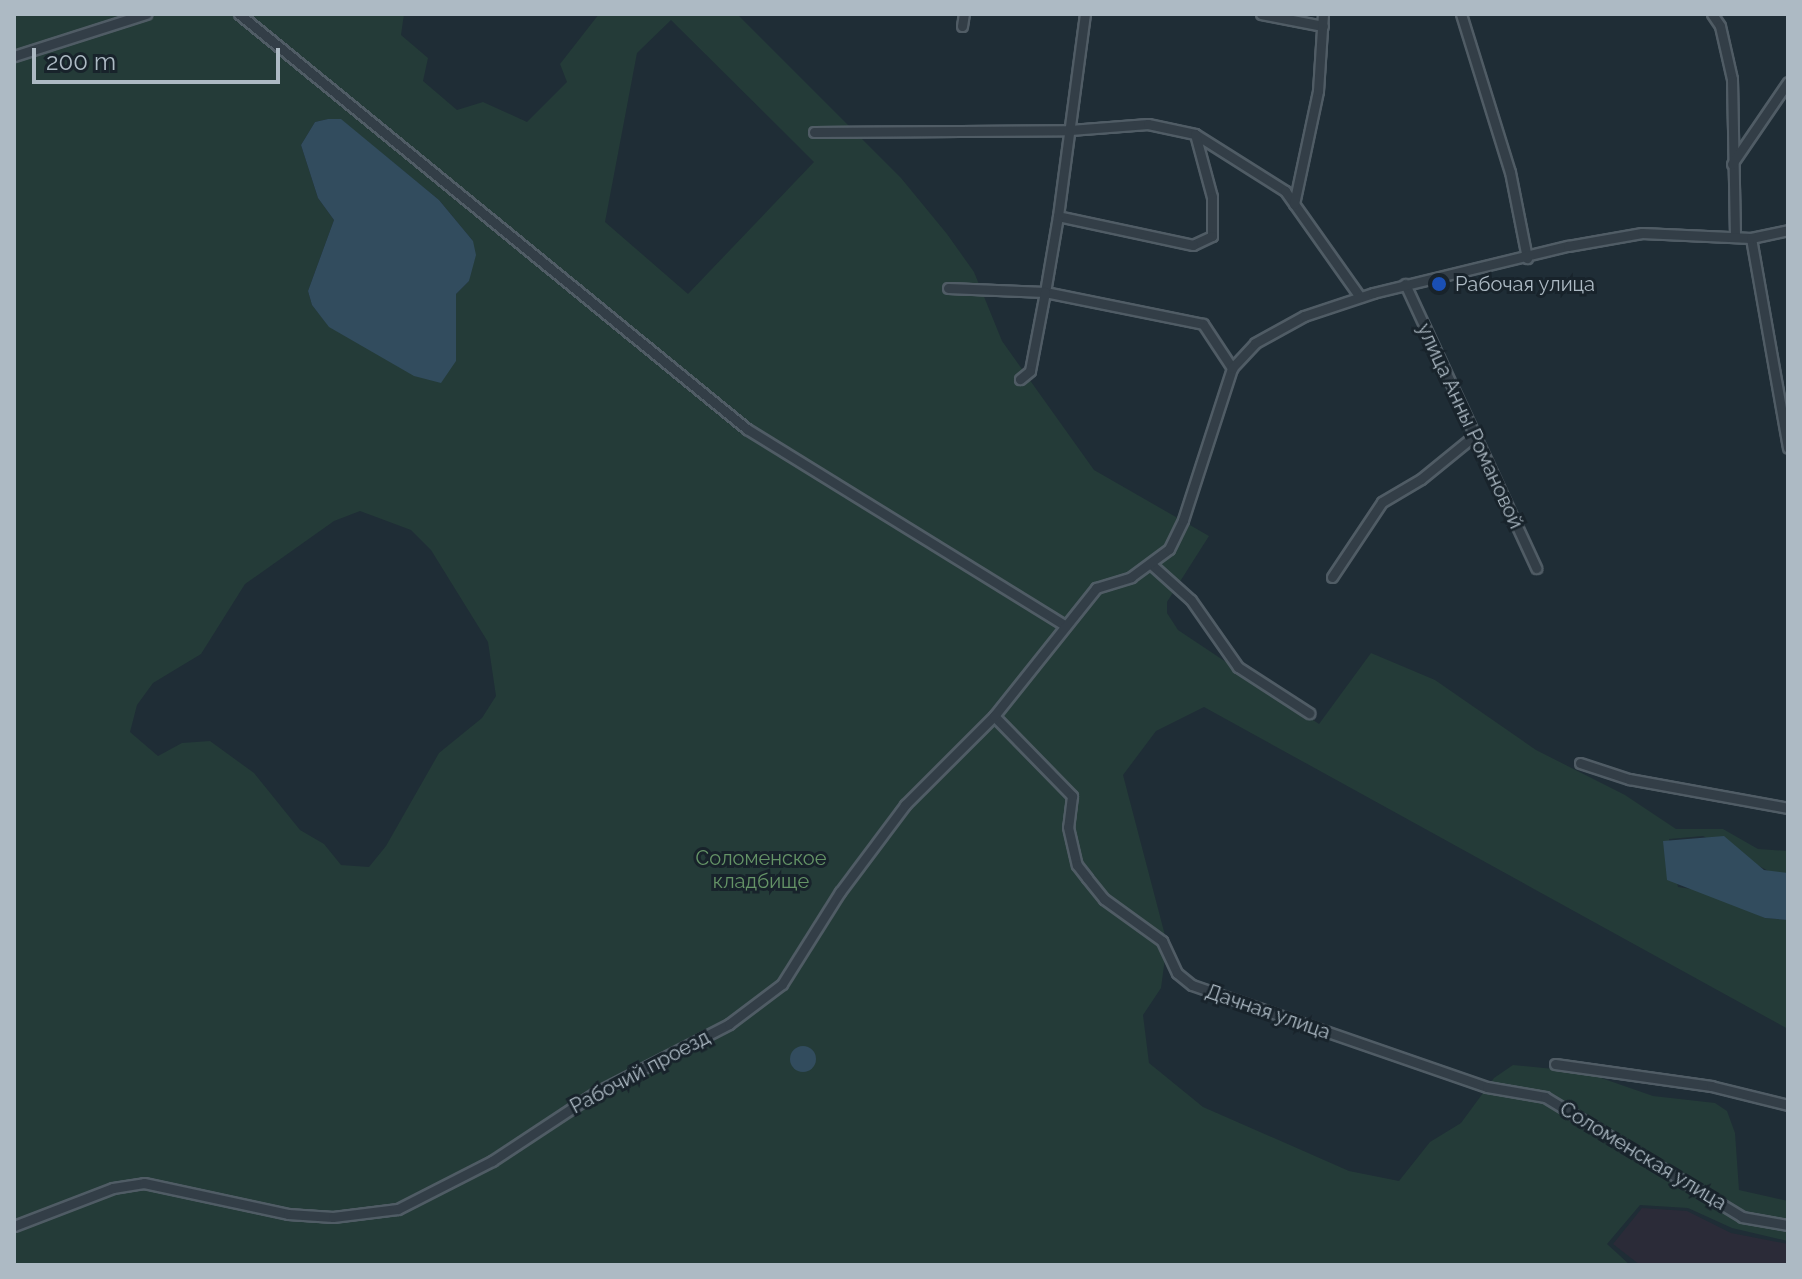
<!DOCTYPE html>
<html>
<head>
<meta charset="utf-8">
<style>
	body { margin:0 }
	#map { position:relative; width:1802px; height:1279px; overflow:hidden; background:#1f2d36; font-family:Raleway,sans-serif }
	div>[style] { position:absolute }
	.medical>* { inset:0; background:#2b2b38 }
	.green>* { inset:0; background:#243b38 }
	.water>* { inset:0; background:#324c5e }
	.round { border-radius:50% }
	.roads { filter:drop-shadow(2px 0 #505c65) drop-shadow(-2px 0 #505c65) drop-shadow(0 2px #505c65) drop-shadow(0 -2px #505c65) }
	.minor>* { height:9px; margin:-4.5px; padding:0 4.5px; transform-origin:4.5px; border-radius:4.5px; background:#333e47 }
	.dots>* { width:22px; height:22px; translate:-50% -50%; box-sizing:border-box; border:4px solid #18232b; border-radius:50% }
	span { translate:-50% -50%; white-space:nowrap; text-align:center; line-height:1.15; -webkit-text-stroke:6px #18232b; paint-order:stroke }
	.poi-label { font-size:20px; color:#adbac4 }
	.left { translate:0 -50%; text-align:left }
	.street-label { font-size:20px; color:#adbac4 }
	.park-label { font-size:20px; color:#659467 }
	.frame { position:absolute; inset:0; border:16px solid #adbac4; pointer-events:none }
	.scale { position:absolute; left:32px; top:48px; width:248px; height:36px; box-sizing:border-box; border:4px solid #adbac4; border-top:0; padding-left:10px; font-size:24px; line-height:28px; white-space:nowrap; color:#adbac4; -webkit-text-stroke:6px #18232b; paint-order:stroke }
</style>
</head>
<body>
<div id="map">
	<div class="medical">
		<i style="clip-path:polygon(1642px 1208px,1687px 1211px,1731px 1233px,1788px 1244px,1788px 1265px,1640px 1265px,1613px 1244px)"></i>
	</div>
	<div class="green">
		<i style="clip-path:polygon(evenodd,14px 14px,404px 14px,401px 35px,428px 58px,423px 81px,457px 110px,483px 102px,527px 122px,567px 82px,560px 64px,599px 14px,737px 14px,901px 178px,947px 234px,974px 272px,1002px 341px,1094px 470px,1209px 536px,1167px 602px,1167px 613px,1178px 630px,1319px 724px,1371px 653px,1435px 680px,1536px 750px,1625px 795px,1676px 829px,1723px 829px,1758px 849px,1788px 851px,1788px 873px,1774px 874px,1703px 836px,1669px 839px,1678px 887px,1705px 891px,1765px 918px,1788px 920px,1788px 1029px,1204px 707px,1156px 731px,1123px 775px,1167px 943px,1161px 988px,1143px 1015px,1149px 1063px,1203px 1107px,1349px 1171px,1399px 1181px,1430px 1142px,1461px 1123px,1494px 1078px,1513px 1065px,1584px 1072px,1653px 1096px,1715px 1103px,1727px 1111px,1735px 1133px,1739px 1190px,1788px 1201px,1788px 1241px,1732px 1228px,1688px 1208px,1640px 1205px,1607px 1244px,1630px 1265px,14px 1265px,14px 14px,671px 20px,814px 162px,688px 294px,605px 222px,637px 53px,671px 20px,14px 14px,328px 119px,341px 120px,439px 200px,473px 241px,469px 281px,456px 294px,456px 361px,355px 339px,330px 327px,312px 305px,308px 291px,334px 220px,318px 198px,301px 145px,315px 122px,328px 119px,14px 14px,360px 511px,411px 530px,431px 550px,488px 642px,496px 696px,482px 718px,439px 753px,386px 846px,369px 867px,341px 865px,324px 844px,300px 830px,254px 773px,210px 741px,182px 743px,158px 756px,130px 732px,137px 705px,153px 683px,201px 654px,245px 584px,334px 521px,360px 511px)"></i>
	</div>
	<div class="water">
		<i style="clip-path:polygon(328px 119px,341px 119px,439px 200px,473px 241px,476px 255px,469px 281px,456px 294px,456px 361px,441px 383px,414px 376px,329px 327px,312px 305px,308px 291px,334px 220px,318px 198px,301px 145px,315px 122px)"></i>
		<i style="clip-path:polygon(1724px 836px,1764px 870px,1788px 873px,1788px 920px,1765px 918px,1667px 880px,1663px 841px)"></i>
		<i class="round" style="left:790px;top:1046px;width:26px;height:26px"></i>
	</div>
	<div class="roads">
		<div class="minor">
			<i style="left:239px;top:14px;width:656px;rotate:39.25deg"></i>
			<i style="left:747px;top:429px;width:373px;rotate:31.7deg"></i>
			<i style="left:1261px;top:14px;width:63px;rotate:11deg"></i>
			<i style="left:1461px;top:14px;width:165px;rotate:72.8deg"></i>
			<i style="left:1510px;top:172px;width:88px;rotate:78.8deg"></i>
			<i style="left:1712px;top:14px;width:14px;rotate:56deg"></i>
			<i style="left:1720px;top:26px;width:54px;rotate:77.2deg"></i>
			<i style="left:1732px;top:79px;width:155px;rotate:88.9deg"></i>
			<i style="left:962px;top:26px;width:12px;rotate:-81deg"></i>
			<i style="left:14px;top:56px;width:139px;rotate:-17.7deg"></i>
			<i style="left:814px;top:132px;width:256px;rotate:-0.4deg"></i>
			<i style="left:1070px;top:130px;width:78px;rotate:-4.4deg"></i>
			<i style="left:1148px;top:124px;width:48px;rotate:12deg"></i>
			<i style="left:1195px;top:134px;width:107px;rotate:32.3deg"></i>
			<i style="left:1285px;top:191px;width:130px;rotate:54.7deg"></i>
			<i style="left:1195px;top:134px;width:65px;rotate:74.9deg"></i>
			<i style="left:1212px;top:197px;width:39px;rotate:90deg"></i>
			<i style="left:1212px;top:236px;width:21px;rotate:155deg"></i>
			<i style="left:1193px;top:245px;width:138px;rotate:-167.9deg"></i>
			<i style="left:1058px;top:216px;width:77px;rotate:99.7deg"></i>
			<i style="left:1045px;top:292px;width:161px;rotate:11.4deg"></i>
			<i style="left:1203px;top:324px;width:53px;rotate:56.6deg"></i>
			<i style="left:1732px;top:164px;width:99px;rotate:-55.7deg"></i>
			<i style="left:1294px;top:204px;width:116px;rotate:-78deg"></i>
			<i style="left:1318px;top:91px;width:77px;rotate:-86.3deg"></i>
			<i style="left:1058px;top:216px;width:204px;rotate:-82.4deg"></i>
			<i style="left:1751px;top:238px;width:213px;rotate:80deg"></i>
			<i style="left:1405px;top:284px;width:313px;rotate:65.2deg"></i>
			<i style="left:948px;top:288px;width:97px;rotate:2.4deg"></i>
			<i style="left:1045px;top:292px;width:80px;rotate:100.8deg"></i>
			<i style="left:1030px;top:371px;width:13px;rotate:141deg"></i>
			<i style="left:1152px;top:565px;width:52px;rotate:41.9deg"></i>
			<i style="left:1191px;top:600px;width:82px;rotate:55deg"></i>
			<i style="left:1238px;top:667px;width:85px;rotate:32.9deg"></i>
			<i style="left:1332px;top:577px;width:90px;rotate:-56.3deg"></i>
			<i style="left:1382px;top:502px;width:45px;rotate:-30.5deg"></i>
			<i style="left:1421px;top:479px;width:68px;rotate:-39.1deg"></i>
			<i style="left:994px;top:716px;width:112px;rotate:45.7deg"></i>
			<i style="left:1072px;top:796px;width:31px;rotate:97deg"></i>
			<i style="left:1068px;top:827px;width:39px;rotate:77deg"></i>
			<i style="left:1077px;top:865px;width:16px;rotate:52deg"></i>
			<i style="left:1087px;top:878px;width:27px;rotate:51deg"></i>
			<i style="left:1104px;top:899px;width:72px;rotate:35.9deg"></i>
			<i style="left:1162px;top:941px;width:35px;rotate:65deg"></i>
			<i style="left:1177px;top:973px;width:19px;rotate:39deg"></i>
			<i style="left:1192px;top:985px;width:312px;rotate:19.1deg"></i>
			<i style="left:1487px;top:1087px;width:59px;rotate:9.8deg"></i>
			<i style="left:1545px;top:1097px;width:231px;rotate:31.3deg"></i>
			<i style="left:1742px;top:1217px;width:47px;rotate:9.9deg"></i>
			<i style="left:1580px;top:763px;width:52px;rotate:18.1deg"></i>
			<i style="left:1629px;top:779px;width:162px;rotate:10.3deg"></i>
			<i style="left:1555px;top:1064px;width:158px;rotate:8deg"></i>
			<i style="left:1711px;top:1086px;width:79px;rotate:13.9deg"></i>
			<i style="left:14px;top:1226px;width:106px;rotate:-21deg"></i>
			<i style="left:113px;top:1188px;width:31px;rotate:-9deg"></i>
			<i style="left:144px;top:1183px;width:147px;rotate:12.1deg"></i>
			<i style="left:288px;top:1214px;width:45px;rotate:3.8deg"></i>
			<i style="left:333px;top:1217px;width:65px;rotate:-7deg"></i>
			<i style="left:398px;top:1209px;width:106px;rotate:-27.1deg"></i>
			<i style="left:492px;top:1161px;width:123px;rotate:-33.4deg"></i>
			<i style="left:595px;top:1093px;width:151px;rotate:-27.2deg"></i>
			<i style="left:729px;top:1024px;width:66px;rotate:-37deg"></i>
			<i style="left:782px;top:984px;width:109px;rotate:-57.8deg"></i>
			<i style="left:840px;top:892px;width:109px;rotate:-53.2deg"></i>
			<i style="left:905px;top:805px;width:126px;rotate:-45deg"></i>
			<i style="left:994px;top:716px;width:164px;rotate:-51.4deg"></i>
			<i style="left:1096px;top:588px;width:37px;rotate:-17deg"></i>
			<i style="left:1131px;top:577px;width:47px;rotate:-36.4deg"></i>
			<i style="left:1169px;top:549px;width:32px;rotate:-64deg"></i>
			<i style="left:1183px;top:520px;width:160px;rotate:-72.1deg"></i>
			<i style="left:1232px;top:368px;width:34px;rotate:-47deg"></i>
			<i style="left:1255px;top:343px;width:56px;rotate:-28.9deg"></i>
			<i style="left:1304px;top:316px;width:73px;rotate:-18.4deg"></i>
			<i style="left:1373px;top:293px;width:201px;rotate:-13.6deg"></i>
			<i style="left:1568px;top:246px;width:75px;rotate:-10deg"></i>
			<i style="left:1642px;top:233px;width:109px;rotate:2.6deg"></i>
			<i style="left:1751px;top:238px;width:38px;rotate:-12deg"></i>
		</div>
	</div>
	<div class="dots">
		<i style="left:1439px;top:284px;background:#1a4fb4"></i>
	</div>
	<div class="poi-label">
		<span class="left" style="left:1455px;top:284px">Рабочая улица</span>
	</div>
	<div class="street-label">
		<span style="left:1470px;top:426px;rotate:65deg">улица Анны Романовой</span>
		<span style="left:1268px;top:1012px;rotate:19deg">Дачная улица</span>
		<span style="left:640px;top:1072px;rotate:-28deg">Рабочий проезд</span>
		<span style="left:1643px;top:1156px;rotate:31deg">Соломенская улица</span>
	</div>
	<div class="park-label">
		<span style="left:761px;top:870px">Соломенское<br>кладбище</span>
	</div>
	<div class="frame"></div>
	<div class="scale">200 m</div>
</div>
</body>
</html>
